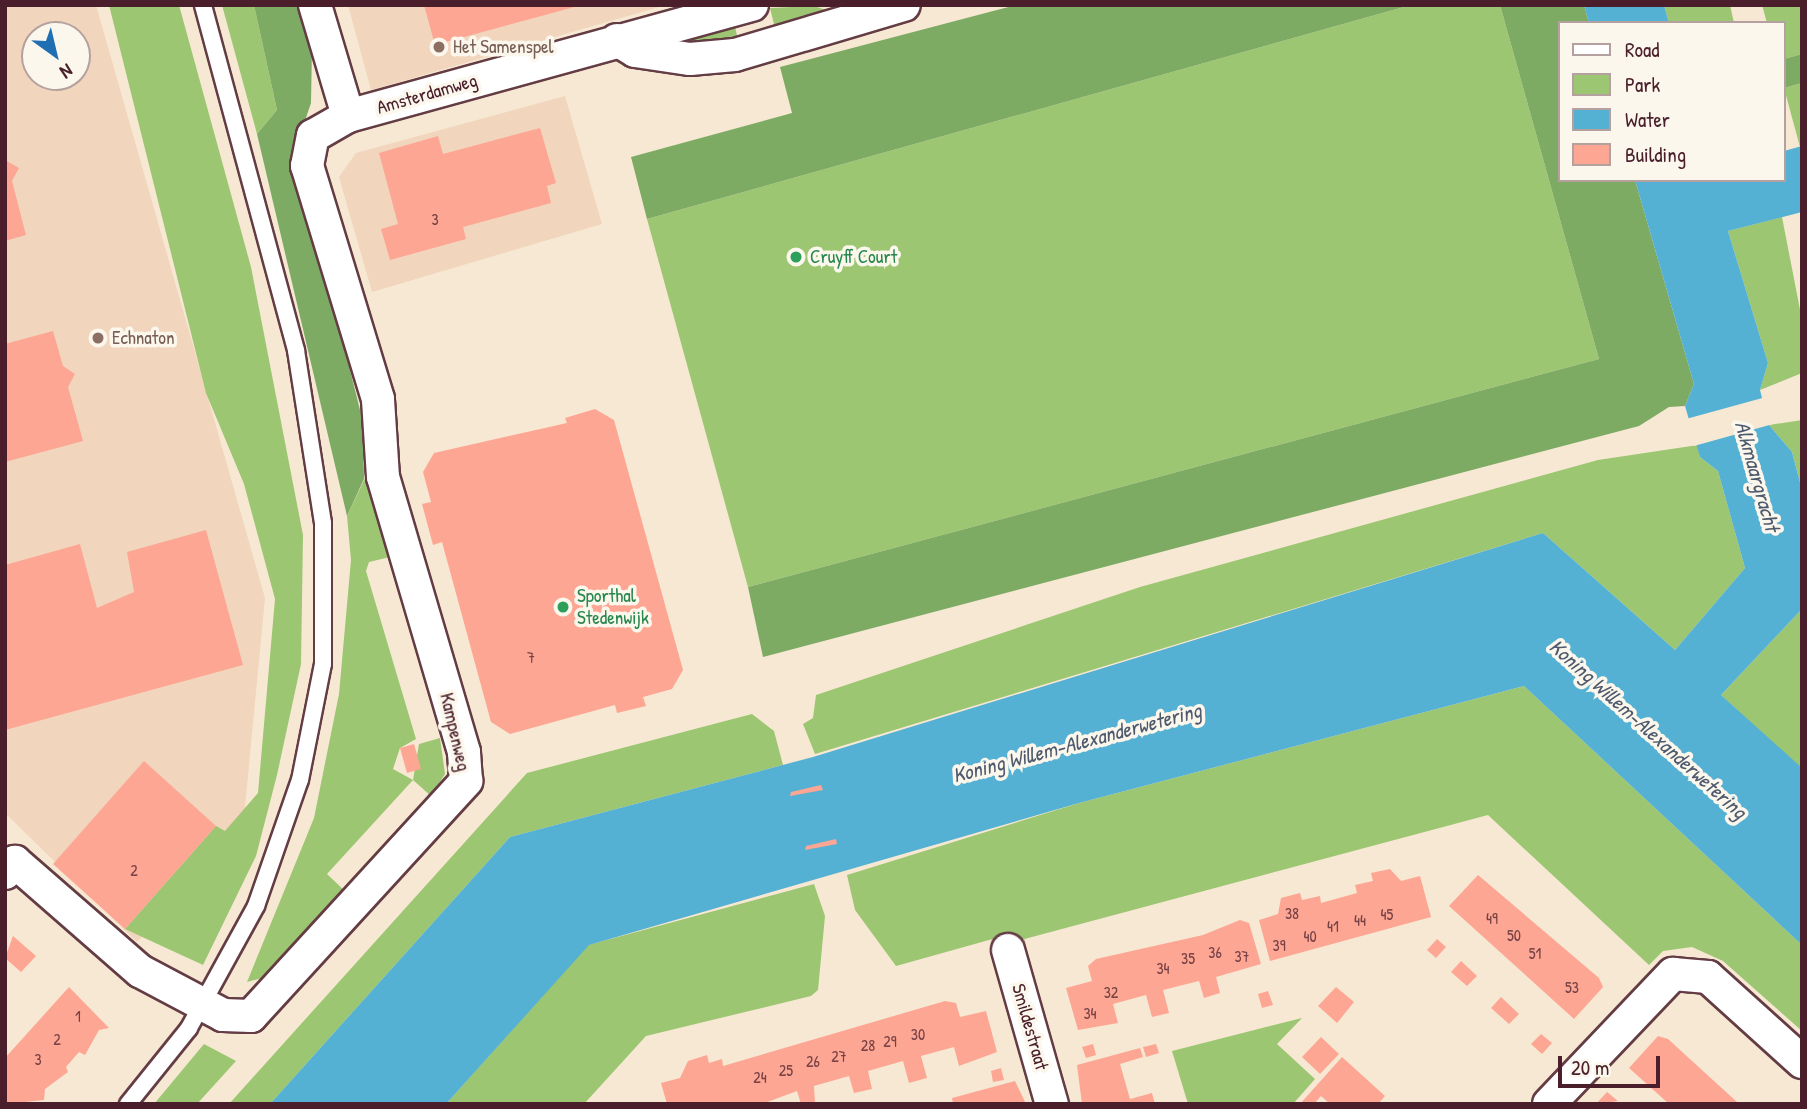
<!DOCTYPE html>
<html>
<head>
<meta charset="utf-8">
<style>
	body { margin:0 }
	#map { position:relative; width:1807px; height:1109px; overflow:hidden; background:#f7e8d3; font-family:"Patrick Hand",sans-serif }
	div>[style] { position:absolute }
	.built>* { inset:0; background:#f1d5bd }
	.green>* { inset:0; background:#9cc672 }
	.forest>* { inset:0; background:#7dab64 }
	.water>* { inset:0; background:#55b1d3 }
	.pier>* { inset:0; background:#f7e8d3 }
	.building>* { inset:0; background:#fda693 }
	.roads { filter:drop-shadow(2px 0 #643d44) drop-shadow(-2px 0 #643d44) drop-shadow(0 2px #643d44) drop-shadow(0 -2px #643d44) }
	.lane>* { height:16px; margin:-8px; padding:0 8px; transform-origin:8px; border-radius:8px; background:#fff }
	.street>* { height:32px; margin:-16px; padding:0 16px; transform-origin:16px; border-radius:16px; background:#fff }
	.dots>* { width:19px; height:19px; translate:-50% -50%; box-sizing:border-box; border:4px solid #fbf7ec; border-radius:50% }
	span { translate:-50% -50%; white-space:nowrap; text-align:center; line-height:1.15; -webkit-text-stroke:7px #fbf7ec; paint-order:stroke }
	.number-label { font-size:16px; color:#774145 }
	.number-label span { -webkit-text-stroke-width:0 }
	.education-label { font-size:19px; color:#785e54 }
	.left { translate:0 -50%; text-align:left }
	.street-label { font-size:19px; color:#4a1f2b }
	.leisure-label { font-size:19px; color:#27864d }
	.water-label { font-size:21px; color:#4e596e; font-style:italic }
	.frame { position:absolute; inset:0; border:7px solid #4a1f2b; pointer-events:none }
	.legend { position:absolute; left:1558px; top:21px; width:228px; height:161px; box-sizing:border-box; background:#fbf7ec; border:2px solid #b4a19f; margin:0; padding:9px 12px; list-style:none; font-size:21px; color:#4a1f2b }
	.legend li { display:flex; align-items:center; gap:14px; height:35px }
	.legend b { width:35px; border:2px solid #b4a19f }
	.north { position:absolute; left:21px; top:21px; width:70px; height:70px; box-sizing:border-box; background:#fbf7ec; border:2px solid #b4a19f; border-radius:50%; rotate:146deg; font-size:19px; font-weight:700; line-height:28px; text-align:center; color:#4a1f2b }
	.north::after { content:''; display:block; margin:auto; width:24px; height:32px; background:#1f6fb2; clip-path:polygon(50% 0,100% 100%,50% 72%,0 100%) }
	.scale { position:absolute; left:1558px; top:1056px; width:102px; height:32px; box-sizing:border-box; border:4px solid #4a1f2b; border-top:0; padding-left:9px; font-size:21px; line-height:24px; white-space:nowrap; color:#4a1f2b; -webkit-text-stroke:5px #fbf7ec; paint-order:stroke }
</style>
</head>
<body>
<div id="map">
	<div class="built">
		<i style="clip-path:polygon(evenodd,5px 5px,96px 5px,265px 598px,243px 828px,137px 942px,5px 813px,5px 5px,35px 35px,77px 35px,77px 77px,35px 77px,35px 35px)"></i>
		<i style="clip-path:polygon(348px 5px,666px 5px,371px 90px)"></i>
		<i style="clip-path:polygon(565px 96px,602px 224px,372px 292px,339px 177px,356px 153px)"></i>
	</div>
	<div class="green">
		<i style="clip-path:polygon(109px 5px,179px 5px,251px 267px,303px 535px,301px 664px,277px 775px,256px 856px,203px 965px,125px 929px,216px 826px,225px 831px,258px 793px,275px 599px,244px 484px,206px 393px)"></i>
		<i style="clip-path:polygon(222px 5px,254px 5px,277px 110px,257px 134px)"></i>
		<i style="clip-path:polygon(1411px 5px,1500px 5px,1599px 359px,748px 587px,647px 219px)"></i>
		<i style="clip-path:polygon(1664px 5px,1730px 5px,1734px 23px,1669px 23px)"></i>
		<i style="clip-path:polygon(1762px 5px,1802px 5px,1802px 54px,1784px 59px,1784px 23px,1767px 23px)"></i>
		<i style="clip-path:polygon(814px 6px,838px 14px,776px 32px,770px 8px)"></i>
		<i style="clip-path:polygon(735px 26px,738px 41px,677px 46px,680px 36px)"></i>
		<i style="clip-path:polygon(1802px 83px,1802px 146px,1800px 147px,1784px 88px)"></i>
		<i style="clip-path:polygon(1782px 217px,1802px 320px,1802px 373px,1760px 390px,1768px 363px,1728px 231px)"></i>
		<i style="clip-path:polygon(1802px 420px,1802px 490px,1792px 452px,1769px 425px)"></i>
		<i style="clip-path:polygon(1698px 445px,1700px 457px,1718px 471px,1745px 568px,1675px 650px,1543px 533px,815px 754px,803px 724px,813px 718px,816px 695px,1140px 587px,1598px 460px)"></i>
		<i style="clip-path:polygon(367px 474px,390px 557px,369px 562px,366px 571px,416px 739px,400px 748px,393px 769px,413px 780px,419px 744px,440px 738px,445px 774px,431px 796px,413px 780px,327px 874px,348px 894px,265px 983px,262px 978px,247px 982px,314px 818px,339px 694px,351px 560px,347px 516px)"></i>
		<i style="clip-path:polygon(1802px 609px,1802px 771px,1721px 695px)"></i>
		<i style="clip-path:polygon(1524px 686px,1802px 945px,1802px 1031px,1723px 961px,1692px 947px,1663px 951px,1649px 965px,1488px 815px,1017px 941px,1014px 933px,896px 966px,855px 910px,847px 875px,1079px 803px)"></i>
		<i style="clip-path:polygon(752px 714px,774px 731px,783px 765px,510px 837px,270px 1104px,229px 1104px,527px 773px)"></i>
		<i style="clip-path:polygon(814px 884px,825px 916px,818px 990px,811px 996px,646px 1036px,584px 1104px,446px 1104px,588px 945px)"></i>
		<i style="clip-path:polygon(1302px 1018px,1277px 1044px,1315px 1079px,1293px 1104px,1188px 1104px,1172px 1051px)"></i>
		<i style="clip-path:polygon(204px 1044px,236px 1061px,197px 1104px,154px 1104px)"></i>
	</div>
	<div class="forest">
		<i style="clip-path:polygon(254px 5px,299px 5px,312px 48px,311px 103px,295px 150px,363px 422px,364px 479px,347px 516px,257px 134px,277px 110px)"></i>
		<i style="clip-path:polygon(1016px 5px,1411px 5px,647px 219px,631px 157px,792px 113px,780px 67px)"></i>
		<i style="clip-path:polygon(1500px 5px,1584px 5px,1589px 23px,1560px 23px,1560px 180px,1635px 180px,1694px 384px,1685px 406px,1669px 407px,1639px 426px,763px 657px,748px 587px,1599px 359px)"></i>
		<i style="clip-path:polygon(1802px 54px,1802px 83px,1784px 88px,1784px 59px)"></i>
	</div>
	<div class="water">
		<i style="clip-path:polygon(1584px 5px,1664px 5px,1669px 23px,1589px 23px)"></i>
		<i style="clip-path:polygon(1802px 146px,1802px 212px,1728px 231px,1768px 363px,1760px 390px,1769px 425px,1792px 452px,1802px 490px,1802px 609px,1721px 695px,1802px 768px,1802px 945px,1524px 686px,1079px 803px,589px 945px,446px 1104px,270px 1104px,510px 837px,813px 757px,1543px 533px,1675px 650px,1745px 568px,1718px 471px,1700px 457px,1685px 406px,1694px 384px,1635px 180px,1784px 180px,1784px 151px)"></i>
	</div>
	<div class="pier">
		<i style="clip-path:polygon(1766px 397px,1773px 424px,1694px 446px,1686px 419px)"></i>
	</div>
	<div class="building">
		<i style="clip-path:polygon(424px 5px,578px 5px,578px 6px,435px 45px)"></i>
		<i style="clip-path:polygon(540px 128px,556px 183px,547px 186px,551px 203px,463px 227px,466px 239px,390px 260px,381px 229px,398px 224px,379px 153px,438px 136px,443px 154px)"></i>
		<i style="clip-path:polygon(5px 160px,19px 168px,12px 181px,26px 235px,5px 241px)"></i>
		<i style="clip-path:polygon(53px 331px,63px 366px,75px 374px,68px 387px,83px 441px,5px 462px,5px 344px)"></i>
		<i style="clip-path:polygon(595px 409px,614px 420px,683px 670px,672px 689px,643px 697px,646px 706px,617px 713px,615px 705px,510px 734px,491px 722px,442px 542px,433px 545px,422px 504px,431px 502px,423px 472px,434px 453px,567px 423px,565px 418px)"></i>
		<i style="clip-path:polygon(206px 530px,243px 665px,5px 730px,5px 565px,80px 544px,97px 608px,134px 592px,127px 552px)"></i>
		<i style="clip-path:polygon(414px 744px,421px 769px,407px 773px,400px 748px)"></i>
		<i style="clip-path:polygon(144px 761px,216px 826px,125px 929px,53px 864px)"></i>
		<i style="clip-path:polygon(821px 785px,823px 790px,790px 796px,791px 792px)"></i>
		<i style="clip-path:polygon(836px 839px,837px 844px,805px 850px,806px 846px)"></i>
		<i style="clip-path:polygon(1390px 869px,1401px 881px,1420px 876px,1431px 917px,1270px 961px,1259px 920px,1278px 914px,1281px 898px,1300px 893px,1302px 900px,1320px 896px,1321px 903px,1357px 893px,1355px 885px,1373px 881px,1371px 873px)"></i>
		<i style="clip-path:polygon(1478px 875px,1599px 978px,1603px 987px,1574px 1019px,1449px 906px)"></i>
		<i style="clip-path:polygon(1240px 920px,1249px 923px,1261px 964px,1216px 977px,1220px 993px,1204px 998px,1199px 981px,1163px 990px,1169px 1013px,1152px 1017px,1146px 995px,1113px 1004px,1118px 1023px,1078px 1030px,1066px 988px,1092px 981px,1088px 966px,1096px 959px,1203px 935px)"></i>
		<i style="clip-path:polygon(13px 936px,36px 956px,21px 972px,5px 958px)"></i>
		<i style="clip-path:polygon(1437px 939px,1446px 947px,1436px 958px,1427px 950px)"></i>
		<i style="clip-path:polygon(1461px 961px,1477px 976px,1467px 986px,1451px 972px)"></i>
		<i style="clip-path:polygon(69px 987px,109px 1028px,99px 1030px,85px 1055px,79px 1052px,66px 1067px,68px 1072px,45px 1089px,44px 1100px,5px 1104px,5px 1058px)"></i>
		<i style="clip-path:polygon(1336px 987px,1354px 1002px,1337px 1023px,1318px 1006px)"></i>
		<i style="clip-path:polygon(1268px 991px,1273px 1005px,1262px 1008px,1258px 994px)"></i>
		<i style="clip-path:polygon(1501px 997px,1519px 1014px,1509px 1024px,1491px 1008px)"></i>
		<i style="clip-path:polygon(945px 1001px,956px 1003px,960px 1017px,986px 1011px,997px 1052px,959px 1066px,954px 1047px,921px 1056px,927px 1078px,909px 1083px,903px 1061px,868px 1071px,872px 1089px,854px 1093px,849px 1076px,814px 1086px,815px 1104px,801px 1104px,797px 1091px,762px 1104px,667px 1104px,661px 1083px,680px 1078px,688px 1061px,707px 1055px,709px 1063px,722px 1059px,723px 1066px)"></i>
		<i style="clip-path:polygon(1541px 1034px,1552px 1043px,1542px 1054px,1531px 1044px)"></i>
		<i style="clip-path:polygon(1658px 1036px,1668px 1039px,1737px 1102px,1669px 1104px,1629px 1068px)"></i>
		<i style="clip-path:polygon(1321px 1037px,1339px 1054px,1320px 1074px,1302px 1057px)"></i>
		<i style="clip-path:polygon(1093px 1044px,1096px 1055px,1086px 1058px,1082px 1047px)"></i>
		<i style="clip-path:polygon(1156px 1044px,1159px 1053px,1146px 1057px,1143px 1047px)"></i>
		<i style="clip-path:polygon(1140px 1048px,1143px 1057px,1120px 1064px,1130px 1099px,1152px 1093px,1155px 1104px,1082px 1104px,1077px 1065px)"></i>
		<i style="clip-path:polygon(1342px 1057px,1385px 1096px,1378px 1104px,1330px 1104px,1321px 1096px,1314px 1104px,1300px 1104px)"></i>
		<i style="clip-path:polygon(1001px 1068px,1004px 1080px,993px 1082px,991px 1071px)"></i>
		<i style="clip-path:polygon(1015px 1081px,1026px 1104px,953px 1104px,952px 1098px)"></i>
		<i style="clip-path:polygon(1607px 1092px,1618px 1101px,1596px 1104px)"></i>
	</div>
	<div class="roads">
		<div class="lane">
			<i style="left:128px;top:1104px;width:97px;rotate:-51.2deg"></i>
			<i style="left:189px;top:1028px;width:139px;rotate:-61.2deg"></i>
			<i style="left:256px;top:906px;width:133px;rotate:-70.8deg"></i>
			<i style="left:300px;top:780px;width:118px;rotate:-78.8deg"></i>
			<i style="left:323px;top:664px;width:141px;rotate:-90deg"></i>
			<i style="left:323px;top:523px;width:175px;rotate:-98.9deg"></i>
			<i style="left:296px;top:350px;width:357px;rotate:-105.1deg"></i>
		</div>
		<div class="street">
			<i style="left:315px;top:5px;width:116px;rotate:73.4deg"></i>
			<i style="left:348px;top:116px;width:419px;rotate:-15.4deg"></i>
			<i style="left:617px;top:40px;width:21px;rotate:31deg"></i>
			<i style="left:635px;top:51px;width:56px;rotate:8.3deg"></i>
			<i style="left:690px;top:59px;width:45px;rotate:-5.1deg"></i>
			<i style="left:735px;top:55px;width:176px;rotate:-16.5deg"></i>
			<i style="left:5px;top:873px;width:15px;rotate:-48deg"></i>
			<i style="left:15px;top:862px;width:166px;rotate:41.1deg"></i>
			<i style="left:140px;top:971px;width:94px;rotate:27.9deg"></i>
			<i style="left:223px;top:1015px;width:28px;rotate:2deg"></i>
			<i style="left:251px;top:1016px;width:319px;rotate:-47.5deg"></i>
			<i style="left:466px;top:781px;width:29px;rotate:-94deg"></i>
			<i style="left:464px;top:752px;width:287px;rotate:-106.4deg"></i>
			<i style="left:383px;top:477px;width:78px;rotate:-93.7deg"></i>
			<i style="left:378px;top:399px;width:244px;rotate:-106.9deg"></i>
			<i style="left:307px;top:166px;width:31px;rotate:-79deg"></i>
			<i style="left:313px;top:136px;width:40px;rotate:-29.7deg"></i>
			<i style="left:1008px;top:950px;width:160px;rotate:74.1deg"></i>
			<i style="left:1549px;top:1104px;width:180px;rotate:-46.4deg"></i>
			<i style="left:1673px;top:974px;width:35px;rotate:5deg"></i>
			<i style="left:1708px;top:977px;width:127px;rotate:42.1deg"></i>
		</div>
	</div>
	<div class="dots">
		<i style="left:439px;top:47px;background:#8d6e63"></i>
		<i style="left:796px;top:257px;background:#2e9e5b"></i>
		<i style="left:98px;top:338px;background:#8d6e63"></i>
		<i style="left:563px;top:607px;background:#2e9e5b"></i>
	</div>
	<div class="number-label">
		<span style="left:435px;top:219px">3</span>
		<span style="left:531px;top:657px">7</span>
		<span style="left:134px;top:870px">2</span>
		<span style="left:1292px;top:913px">38</span>
		<span style="left:1387px;top:914px">45</span>
		<span style="left:1492px;top:918px">49</span>
		<span style="left:1360px;top:920px">44</span>
		<span style="left:1333px;top:926px">41</span>
		<span style="left:1514px;top:935px">50</span>
		<span style="left:1310px;top:936px">40</span>
		<span style="left:1279px;top:945px">39</span>
		<span style="left:1215px;top:952px">36</span>
		<span style="left:1535px;top:953px">51</span>
		<span style="left:1242px;top:956px">37</span>
		<span style="left:1188px;top:958px">35</span>
		<span style="left:1163px;top:968px">34</span>
		<span style="left:1572px;top:987px">53</span>
		<span style="left:1111px;top:992px">32</span>
		<span style="left:1090px;top:1013px">34</span>
		<span style="left:78px;top:1016px">1</span>
		<span style="left:918px;top:1034px">30</span>
		<span style="left:57px;top:1039px">2</span>
		<span style="left:890px;top:1041px">29</span>
		<span style="left:868px;top:1045px">28</span>
		<span style="left:839px;top:1056px">27</span>
		<span style="left:38px;top:1059px">3</span>
		<span style="left:813px;top:1061px">26</span>
		<span style="left:786px;top:1070px">25</span>
		<span style="left:760px;top:1077px">24</span>
	</div>
	<div class="education-label">
		<span class="left" style="left:453px;top:47px">Het Samenspel</span>
		<span class="left" style="left:112px;top:338px">Echnaton</span>
	</div>
	<div class="street-label">
		<span style="left:427px;top:94px;rotate:-16deg">Amsterdamweg</span>
		<span style="left:455px;top:732px;rotate:77deg">Kampenweg</span>
		<span style="left:1030px;top:1027px;rotate:74deg">Smildestraat</span>
	</div>
	<div class="leisure-label">
		<span class="left" style="left:810px;top:257px">Cruyff Court</span>
		<span class="left" style="left:577px;top:607px">Sporthal<br>Stedenwijk</span>
	</div>
	<div class="water-label">
		<span style="left:1757px;top:476px;rotate:74deg">Alkmaargracht</span>
		<span style="left:1648px;top:729px;rotate:42deg">Koning Willem-Alexanderwetering</span>
		<span style="left:1077px;top:743px;rotate:-15deg">Koning Willem-Alexanderwetering</span>
	</div>
	<div class="frame"></div>
	<ul class="legend">
	<li><b style="height:9px;background:#fff"></b>Road</li>
	<li><b style="height:19px;background:#9cc672"></b>Park</li>
	<li><b style="height:19px;background:#55b1d3"></b>Water</li>
	<li><b style="height:19px;background:#fda693"></b>Building</li>
	</ul>
	<div class="north">N</div>
	<div class="scale">20 m</div>
</div>
</body>
</html>
